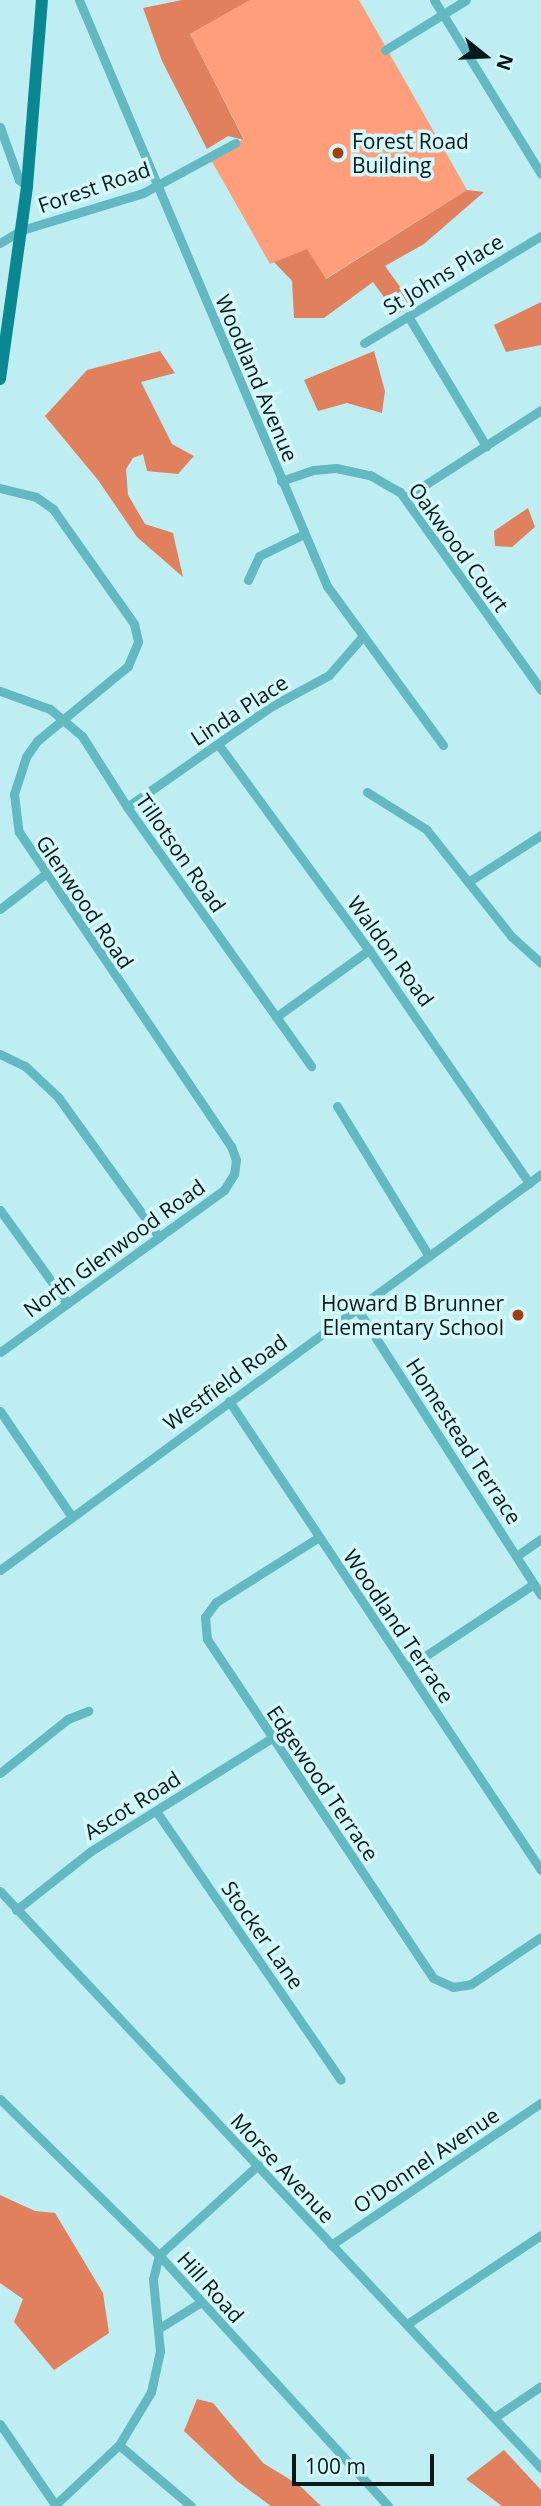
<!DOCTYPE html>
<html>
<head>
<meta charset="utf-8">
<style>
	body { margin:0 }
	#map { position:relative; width:541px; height:2506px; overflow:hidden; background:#beedf2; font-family:"Open Sans",sans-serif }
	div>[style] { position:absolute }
	.green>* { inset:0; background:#fe9e7b }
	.forest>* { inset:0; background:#e0805c }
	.minor>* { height:9px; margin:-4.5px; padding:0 4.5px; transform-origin:4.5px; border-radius:4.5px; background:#62b9c2 }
	.major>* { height:12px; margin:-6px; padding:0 6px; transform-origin:6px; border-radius:6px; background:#098893 }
	.dots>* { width:19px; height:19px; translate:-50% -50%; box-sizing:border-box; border:4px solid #d3f9fd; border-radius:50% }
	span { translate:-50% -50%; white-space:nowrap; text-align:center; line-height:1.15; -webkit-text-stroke:7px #d3f9fd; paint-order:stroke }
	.poi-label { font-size:21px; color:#06181a }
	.left { translate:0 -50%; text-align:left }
	.right { translate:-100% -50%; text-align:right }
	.street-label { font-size:21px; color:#06181a }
	.north { position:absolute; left:450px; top:21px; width:70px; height:70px; -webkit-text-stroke:5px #d3f9fd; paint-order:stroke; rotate:108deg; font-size:19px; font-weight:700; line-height:28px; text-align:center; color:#06181a }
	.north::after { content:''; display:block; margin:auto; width:24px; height:32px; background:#06181a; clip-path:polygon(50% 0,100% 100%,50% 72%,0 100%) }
	.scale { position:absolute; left:292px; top:2454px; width:142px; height:32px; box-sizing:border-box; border:4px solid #06181a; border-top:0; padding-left:9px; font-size:21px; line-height:24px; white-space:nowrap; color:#06181a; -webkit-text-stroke:5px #d3f9fd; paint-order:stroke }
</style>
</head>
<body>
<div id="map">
	<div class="green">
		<i style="clip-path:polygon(250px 0,359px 0,467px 190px,325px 279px,307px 249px,270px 264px,210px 158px,244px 139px,190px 34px)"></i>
	</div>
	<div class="forest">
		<i style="clip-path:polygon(182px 0,250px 0,190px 34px,244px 140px,228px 136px,207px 149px,162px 61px,143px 8px)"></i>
		<i style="clip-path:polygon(467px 190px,484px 192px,424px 244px,385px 266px,411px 302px,397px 315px,373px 282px,324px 318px,294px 318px,292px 281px,274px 262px,307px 249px,326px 279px)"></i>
		<i style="clip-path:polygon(541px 302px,541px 345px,506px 352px,494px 325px)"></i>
		<i style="clip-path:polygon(160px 351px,175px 373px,141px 382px,172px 444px,194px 456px,178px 474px,147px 471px,143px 454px,133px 458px,126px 469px,128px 495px,145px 524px,173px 533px,183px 577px,137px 537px,98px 480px,45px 416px,87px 370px)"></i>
		<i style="clip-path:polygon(374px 351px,385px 391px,382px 413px,347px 403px,318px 411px,304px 380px)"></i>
		<i style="clip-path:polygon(528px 508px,535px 527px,512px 547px,495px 546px,494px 531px)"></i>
		<i style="clip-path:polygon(0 2195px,35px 2211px,55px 2213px,103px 2293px,109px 2333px,54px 2370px,14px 2322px,23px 2299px,0 2283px)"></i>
		<i style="clip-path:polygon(197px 2399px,213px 2403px,263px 2463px,299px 2485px,321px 2506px,271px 2506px,237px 2481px,184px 2431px)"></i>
		<i style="clip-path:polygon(504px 2450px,541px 2490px,541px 2506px,502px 2506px,466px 2479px)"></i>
	</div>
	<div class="minor">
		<i style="left:79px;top:0;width:636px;rotate:67.06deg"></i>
		<i style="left:327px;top:586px;width:197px;rotate:53.9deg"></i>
		<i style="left:434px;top:0;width:204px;rotate:58.4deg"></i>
		<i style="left:385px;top:50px;width:95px;rotate:-31.7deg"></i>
		<i style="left:0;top:127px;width:56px;rotate:70.3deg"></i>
		<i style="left:19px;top:180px;width:10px;rotate:37deg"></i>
		<i style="left:0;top:243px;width:26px;rotate:-31deg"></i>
		<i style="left:22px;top:230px;width:127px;rotate:-17deg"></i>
		<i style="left:143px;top:193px;width:105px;rotate:-28.5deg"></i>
		<i style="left:408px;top:316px;width:152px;rotate:59deg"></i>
		<i style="left:364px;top:343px;width:207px;rotate:-31.2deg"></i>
		<i style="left:281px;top:481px;width:34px;rotate:-19deg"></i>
		<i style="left:313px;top:470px;width:23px;rotate:-5deg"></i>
		<i style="left:336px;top:468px;width:35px;rotate:12deg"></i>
		<i style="left:370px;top:475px;width:34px;rotate:30deg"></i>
		<i style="left:400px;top:492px;width:243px;rotate:54.5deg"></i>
		<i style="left:0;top:488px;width:37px;rotate:14deg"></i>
		<i style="left:36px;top:497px;width:21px;rotate:35deg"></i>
		<i style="left:53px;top:509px;width:141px;rotate:54.8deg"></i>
		<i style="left:134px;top:624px;width:18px;rotate:77deg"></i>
		<i style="left:138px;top:642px;width:26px;rotate:113deg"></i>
		<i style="left:128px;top:666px;width:118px;rotate:140.5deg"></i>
		<i style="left:37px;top:741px;width:19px;rotate:125deg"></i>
		<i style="left:26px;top:757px;width:39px;rotate:108deg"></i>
		<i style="left:14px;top:794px;width:38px;rotate:83deg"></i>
		<i style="left:19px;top:832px;width:379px;rotate:56deg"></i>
		<i style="left:231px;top:1146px;width:15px;rotate:70deg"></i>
		<i style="left:236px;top:1160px;width:14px;rotate:98deg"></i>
		<i style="left:234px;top:1174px;width:19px;rotate:122deg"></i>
		<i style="left:224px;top:1190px;width:276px;rotate:144.1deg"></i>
		<i style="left:406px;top:497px;width:161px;rotate:-32.8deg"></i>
		<i style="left:248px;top:580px;width:26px;rotate:-65deg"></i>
		<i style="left:259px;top:556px;width:50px;rotate:-26.1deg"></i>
		<i style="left:0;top:691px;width:53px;rotate:19.8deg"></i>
		<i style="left:50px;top:709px;width:42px;rotate:40.2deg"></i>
		<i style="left:82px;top:736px;width:84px;rotate:57.6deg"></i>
		<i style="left:127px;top:807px;width:318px;rotate:54.6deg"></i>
		<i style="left:218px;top:744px;width:255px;rotate:53.8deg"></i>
		<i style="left:369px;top:950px;width:283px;rotate:55.5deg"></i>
		<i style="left:367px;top:792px;width:70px;rotate:32.1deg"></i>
		<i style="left:426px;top:829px;width:137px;rotate:51.5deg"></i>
		<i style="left:511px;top:936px;width:40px;rotate:42deg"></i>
		<i style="left:127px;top:807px;width:177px;rotate:-34.9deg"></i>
		<i style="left:272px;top:706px;width:65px;rotate:-28.5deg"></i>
		<i style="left:329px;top:675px;width:52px;rotate:-48.9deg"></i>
		<i style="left:468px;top:882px;width:87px;rotate:-32.8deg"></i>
		<i style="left:0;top:909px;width:56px;rotate:-37.7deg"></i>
		<i style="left:276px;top:1017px;width:115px;rotate:-35.8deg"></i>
		<i style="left:0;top:1054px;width:28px;rotate:26deg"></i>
		<i style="left:25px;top:1066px;width:45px;rotate:43.2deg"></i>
		<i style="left:58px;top:1097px;width:173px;rotate:54.2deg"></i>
		<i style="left:337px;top:1106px;width:176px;rotate:58.5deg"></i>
		<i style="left:0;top:1210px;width:115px;rotate:54.2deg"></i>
		<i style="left:356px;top:1307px;width:342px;rotate:57.3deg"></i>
		<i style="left:229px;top:1401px;width:563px;rotate:56.37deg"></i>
		<i style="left:0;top:1411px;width:128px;rotate:55.8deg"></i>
		<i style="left:319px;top:1537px;width:122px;rotate:147.7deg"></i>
		<i style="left:216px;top:1602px;width:19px;rotate:126deg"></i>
		<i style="left:205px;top:1617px;width:22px;rotate:85deg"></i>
		<i style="left:207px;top:1639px;width:407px;rotate:56.3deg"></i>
		<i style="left:433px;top:1978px;width:22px;rotate:24deg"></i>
		<i style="left:453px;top:1987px;width:18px;rotate:-9deg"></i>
		<i style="left:471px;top:1984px;width:84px;rotate:-33.9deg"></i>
		<i style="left:518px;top:1555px;width:28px;rotate:-35deg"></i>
		<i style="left:0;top:1570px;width:670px;rotate:-36.2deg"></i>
		<i style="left:407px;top:1668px;width:152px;rotate:-33.5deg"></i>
		<i style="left:0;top:1773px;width:87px;rotate:-38.5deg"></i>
		<i style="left:68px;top:1719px;width:22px;rotate:-22deg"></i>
		<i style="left:156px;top:1811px;width:326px;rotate:55.5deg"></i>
		<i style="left:0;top:1891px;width:791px;rotate:46.84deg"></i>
		<i style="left:16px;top:1910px;width:95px;rotate:-38.2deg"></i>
		<i style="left:91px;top:1851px;width:213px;rotate:-32deg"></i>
		<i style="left:0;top:2099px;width:223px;rotate:44.5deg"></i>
		<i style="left:159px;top:2255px;width:340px;rotate:47.6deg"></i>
		<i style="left:331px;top:2245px;width:254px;rotate:-34.1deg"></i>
		<i style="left:407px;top:2324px;width:161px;rotate:-33.6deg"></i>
		<i style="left:161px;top:2327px;width:47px;rotate:-32deg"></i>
		<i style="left:495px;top:2417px;width:55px;rotate:-34deg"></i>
		<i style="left:0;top:2424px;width:99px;rotate:55.7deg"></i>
		<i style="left:119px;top:2445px;width:94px;rotate:40.3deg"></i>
		<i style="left:55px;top:2505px;width:88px;rotate:-43.2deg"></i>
		<i style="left:119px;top:2445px;width:62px;rotate:-58.9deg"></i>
		<i style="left:151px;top:2392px;width:42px;rotate:-77.6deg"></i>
		<i style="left:160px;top:2351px;width:72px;rotate:-95.6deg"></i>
		<i style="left:153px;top:2279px;width:25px;rotate:-76deg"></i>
		<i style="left:159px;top:2255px;width:134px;rotate:-42.3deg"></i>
	</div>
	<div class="major">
		<i style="left:0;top:379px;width:195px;rotate:-82deg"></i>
		<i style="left:27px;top:186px;width:187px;rotate:-85.4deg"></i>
	</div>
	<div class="dots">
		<i style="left:338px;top:153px;background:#a33e0f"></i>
		<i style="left:518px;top:1315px;background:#a33e0f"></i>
	</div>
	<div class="poi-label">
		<span class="left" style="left:352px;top:153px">Forest Road<br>Building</span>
		<span class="right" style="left:504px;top:1315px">Howard B Brunner<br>Elementary School</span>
	</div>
	<div class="street-label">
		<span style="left:94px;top:187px;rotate:-19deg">Forest Road</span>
		<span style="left:443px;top:274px;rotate:-31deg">St Johns Place</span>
		<span style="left:257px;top:378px;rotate:67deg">Woodland Avenue</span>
		<span style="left:459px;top:547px;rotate:54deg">Oakwood Court</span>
		<span style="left:239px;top:710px;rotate:-33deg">Linda Place</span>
		<span style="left:181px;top:853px;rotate:55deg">Tillotson Road</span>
		<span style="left:85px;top:902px;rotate:56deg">Glenwood Road</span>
		<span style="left:391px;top:951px;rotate:54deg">Waldon Road</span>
		<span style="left:114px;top:1248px;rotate:-36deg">North Glenwood Road</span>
		<span style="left:225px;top:1382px;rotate:-36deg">Westfield Road</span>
		<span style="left:464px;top:1441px;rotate:57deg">Homestead Terrace</span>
		<span style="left:399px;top:1626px;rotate:56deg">Woodland Terrace</span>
		<span style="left:323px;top:1783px;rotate:56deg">Edgewood Terrace</span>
		<span style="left:132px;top:1805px;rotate:-32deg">Ascot Road</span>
		<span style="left:263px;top:1935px;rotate:55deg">Stocker Lane</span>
		<span style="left:426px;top:2160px;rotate:-34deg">O'Donnel Avenue</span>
		<span style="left:283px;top:2168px;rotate:47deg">Morse Avenue</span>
		<span style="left:211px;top:2287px;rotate:48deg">Hill Road</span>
	</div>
	<div class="north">N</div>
	<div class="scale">100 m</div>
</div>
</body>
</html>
